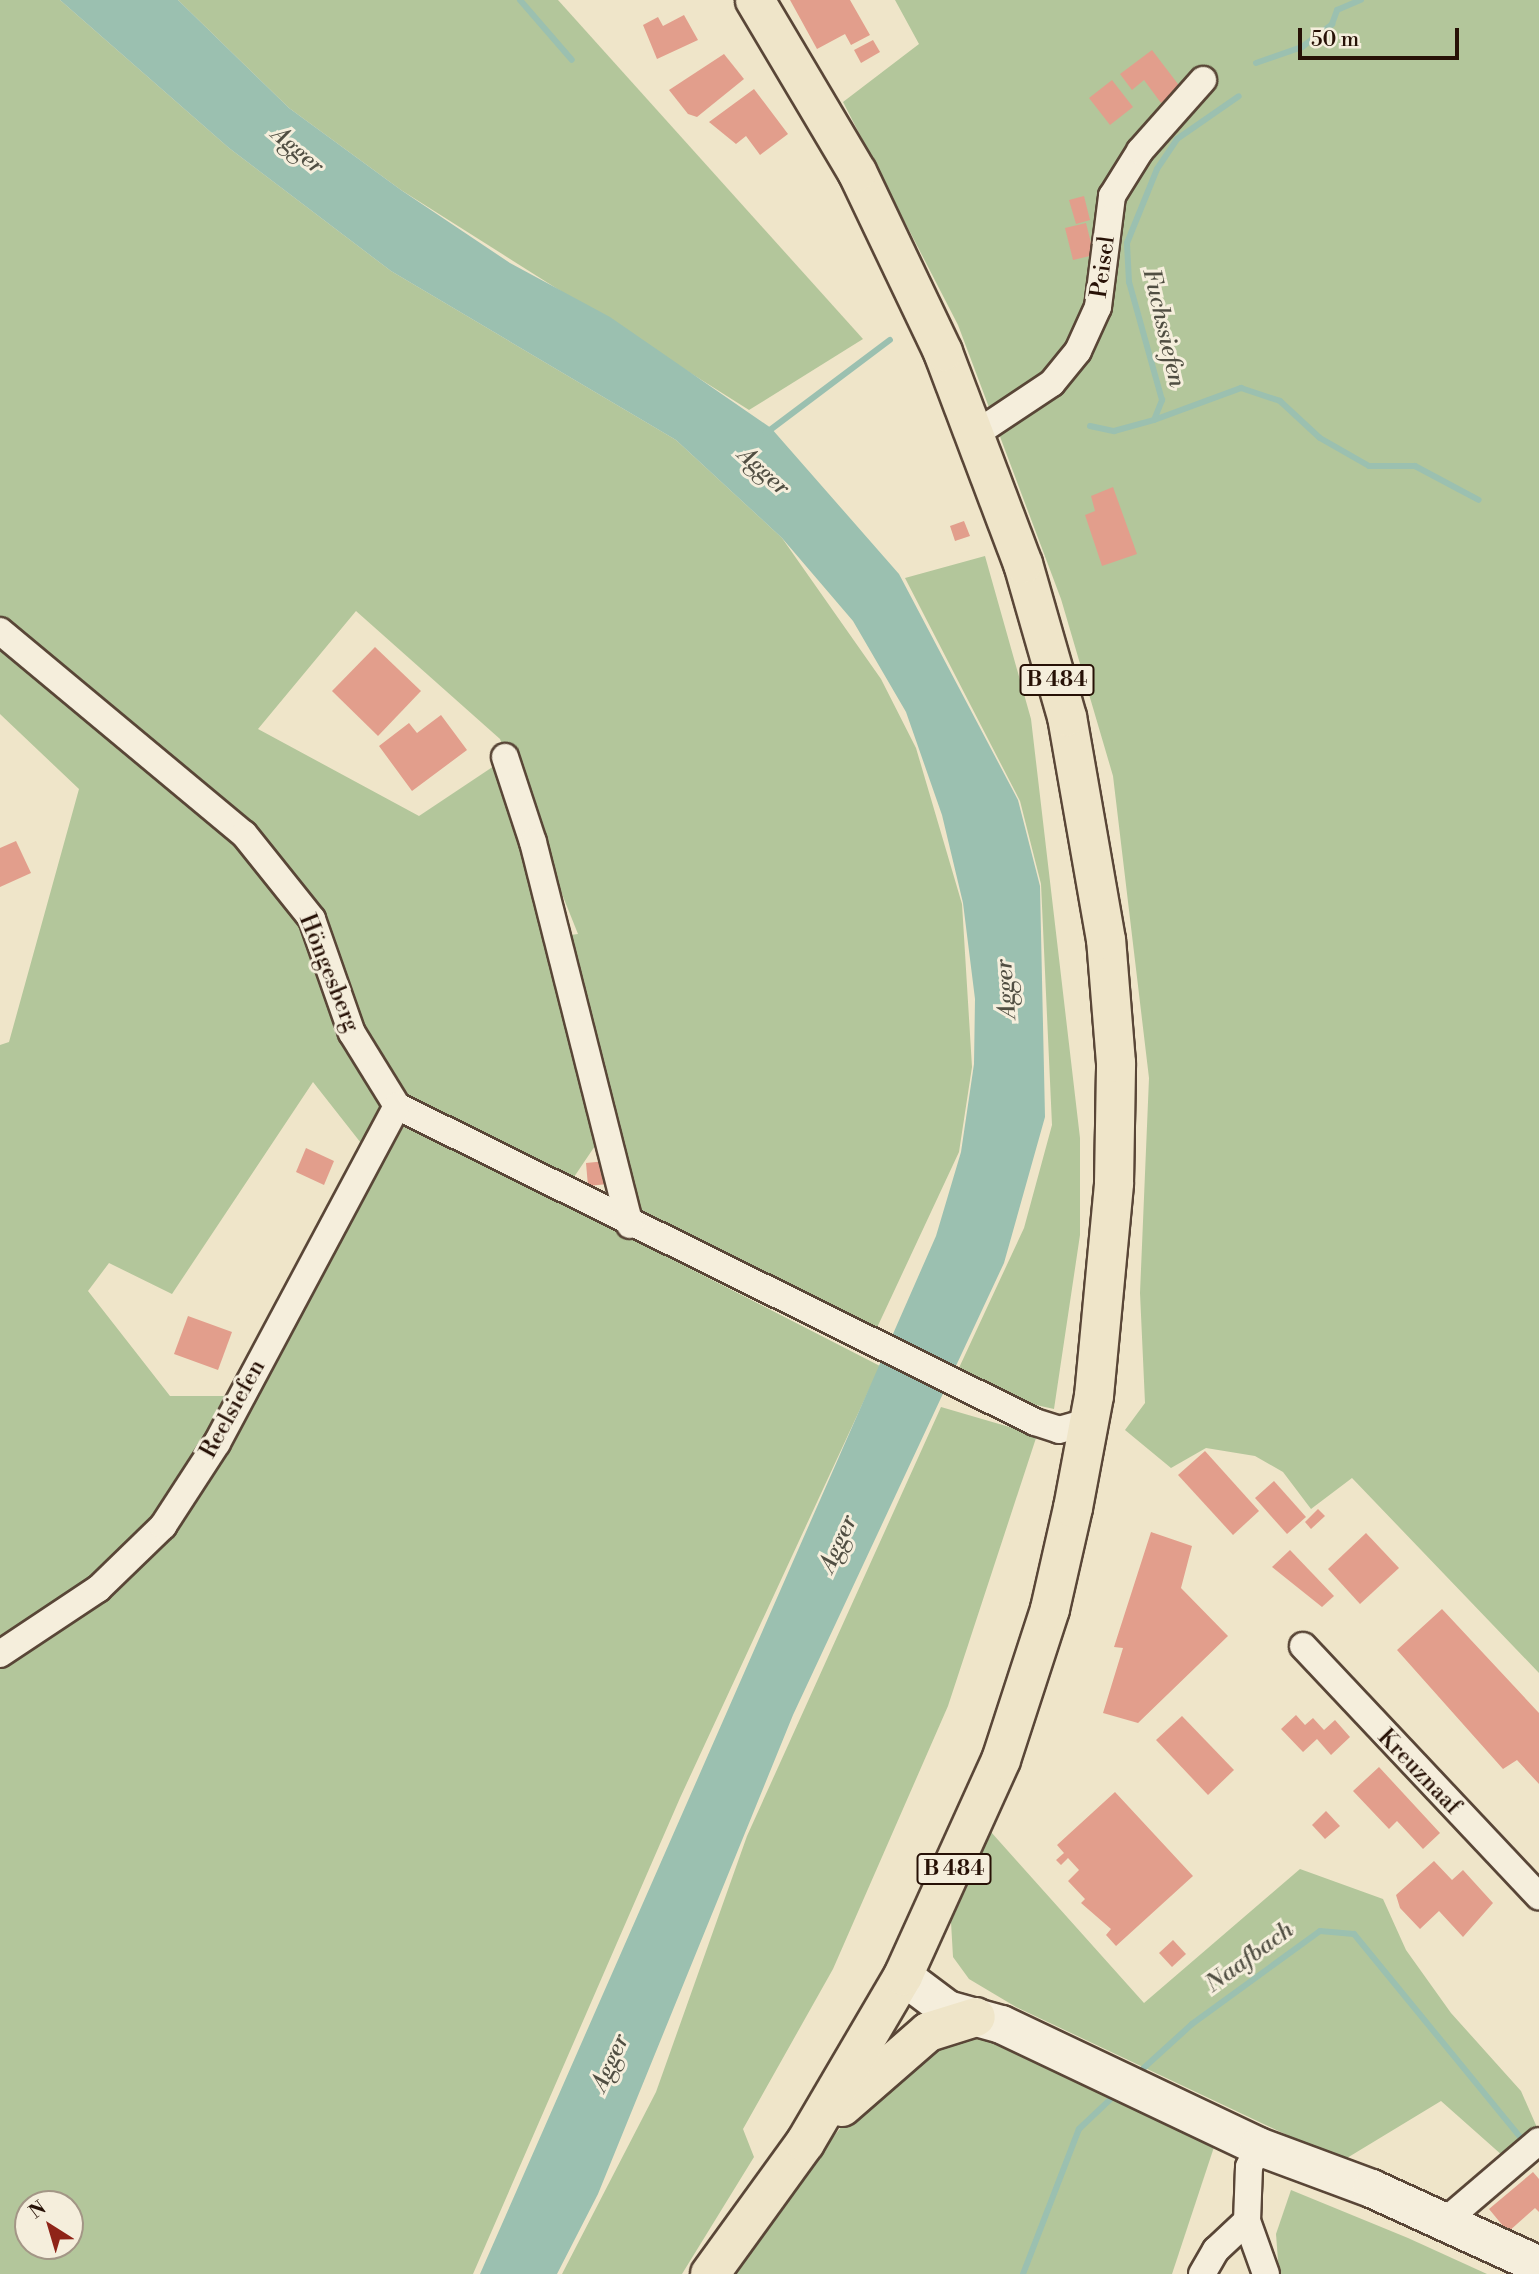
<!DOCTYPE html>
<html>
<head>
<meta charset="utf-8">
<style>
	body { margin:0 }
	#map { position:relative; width:1539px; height:2274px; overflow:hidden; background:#efe5c9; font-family:"Libre Bodoni",serif }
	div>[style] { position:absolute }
	.green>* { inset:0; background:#b3c69b }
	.water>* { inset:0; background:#9bc0b0 }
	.stream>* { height:6px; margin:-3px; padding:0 3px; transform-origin:3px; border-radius:3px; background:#9bc0b0 }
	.building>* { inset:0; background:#e29e8c }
	.roads { filter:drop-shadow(2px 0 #594637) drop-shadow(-2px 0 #594637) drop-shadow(0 2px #594637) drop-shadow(0 -2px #594637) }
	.street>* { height:26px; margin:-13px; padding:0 13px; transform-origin:13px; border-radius:13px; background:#f5eedc }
	.secondary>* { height:37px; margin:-18.5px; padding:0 18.5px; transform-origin:18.5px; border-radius:18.5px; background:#f5eedc }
	.primary>* { height:38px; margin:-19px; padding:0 19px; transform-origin:19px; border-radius:19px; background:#efe5c9 }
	span { translate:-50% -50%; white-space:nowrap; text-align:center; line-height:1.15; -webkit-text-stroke:6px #f5eedc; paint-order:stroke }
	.shield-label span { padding:2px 5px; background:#f5eedc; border:2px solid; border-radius:5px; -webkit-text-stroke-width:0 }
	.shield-label { font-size:21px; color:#271106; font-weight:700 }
	.street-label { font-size:23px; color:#271106 }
	.water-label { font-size:24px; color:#504e42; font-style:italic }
	.north { position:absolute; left:14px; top:2190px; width:70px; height:70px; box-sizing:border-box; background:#f5eedc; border:2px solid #a39686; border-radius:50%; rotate:323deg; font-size:19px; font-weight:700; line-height:28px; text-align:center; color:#271106 }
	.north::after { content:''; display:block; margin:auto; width:24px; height:32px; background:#8f2418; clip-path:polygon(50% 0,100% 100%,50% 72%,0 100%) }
	.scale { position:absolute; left:1298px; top:28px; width:161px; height:32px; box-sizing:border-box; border:4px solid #271106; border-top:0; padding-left:9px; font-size:21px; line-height:24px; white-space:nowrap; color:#271106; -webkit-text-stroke:5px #f5eedc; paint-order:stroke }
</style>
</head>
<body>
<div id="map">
	<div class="green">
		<i style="clip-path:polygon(evenodd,0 0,60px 0,229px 148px,391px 271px,676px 440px,782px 538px,881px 679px,916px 748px,962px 904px,972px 1067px,959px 1152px,875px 1332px,638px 1212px,563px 936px,578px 934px,500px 739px,356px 611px,258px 729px,419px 816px,497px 764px,599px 1140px,574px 1177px,404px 1095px,402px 1121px,880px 1366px,680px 1798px,473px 2274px,0 2274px,0 1045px,9px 1042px,79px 789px,0 714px,0 0,313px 1082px,379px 1166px,258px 1396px,170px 1396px,88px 1291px,109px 1263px,172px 1294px,313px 1082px,0 0,28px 2204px,70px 2204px,70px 2246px,28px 2246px,28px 2204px)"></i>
		<i style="clip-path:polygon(178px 0,558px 0,863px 339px,749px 410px,401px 190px,289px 108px)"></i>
		<i style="clip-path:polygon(895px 0,1539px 0,1539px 1673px,1352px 1478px,1311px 1509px,1283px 1472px,1255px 1456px,1206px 1448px,1171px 1468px,1125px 1430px,1145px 1403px,1140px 1293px,1149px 1078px,1113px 776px,1061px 599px,958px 325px,843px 102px,919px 44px)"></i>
		<i style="clip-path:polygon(985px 556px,1031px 719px,1080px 1138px,1080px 1235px,1054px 1409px,1018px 1401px,958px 1370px,1024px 1228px,1052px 1125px,1041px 884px,1020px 801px,905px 578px)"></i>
		<i style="clip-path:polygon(941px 1407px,1037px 1435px,948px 1706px,833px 1969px,743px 2129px,754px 2157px,682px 2274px,562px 2274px,656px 2092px,747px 1836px)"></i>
		<i style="clip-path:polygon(991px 1832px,1144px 2003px,1300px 1869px,1383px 1899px,1406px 1950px,1451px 2013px,1521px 2091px,1539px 2132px,1503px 2156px,1441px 2101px,1342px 2161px,1016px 2007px,969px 1979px,953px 1957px,951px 1922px)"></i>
		<i style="clip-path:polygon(948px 2035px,1007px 2041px,1217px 2138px,1172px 2274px,724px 2274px,842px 2126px,914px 2051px)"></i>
		<i style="clip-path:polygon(1291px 2190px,1408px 2238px,1487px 2274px,1279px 2274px,1276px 2234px)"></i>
	</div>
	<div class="water">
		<i style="clip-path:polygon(60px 0,178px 0,289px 108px,401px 190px,510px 263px,610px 317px,771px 428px,899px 574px,1018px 800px,1040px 886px,1045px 1117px,1004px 1263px,793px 1715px,598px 2194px,557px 2274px,480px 2274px,936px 1236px,961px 1152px,974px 1064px,975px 999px,963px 903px,942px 815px,906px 712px,853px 621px,782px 538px,676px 440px,391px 271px,229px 148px)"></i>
	</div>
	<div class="stream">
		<i style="left:520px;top:0;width:79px;rotate:49.1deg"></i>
		<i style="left:1256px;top:63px;width:49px;rotate:-19.2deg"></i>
		<i style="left:1302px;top:47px;width:38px;rotate:-37deg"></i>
		<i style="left:1332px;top:24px;width:15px;rotate:-70deg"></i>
		<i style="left:1337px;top:10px;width:26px;rotate:-23deg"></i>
		<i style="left:1154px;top:420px;width:93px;rotate:-20.2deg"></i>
		<i style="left:1241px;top:388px;width:41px;rotate:18.4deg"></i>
		<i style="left:1280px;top:401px;width:54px;rotate:42.8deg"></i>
		<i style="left:1320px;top:438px;width:56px;rotate:29.7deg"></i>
		<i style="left:1369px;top:466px;width:46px"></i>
		<i style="left:1415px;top:466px;width:72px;rotate:28deg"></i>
		<i style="left:1090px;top:426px;width:25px;rotate:12deg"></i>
		<i style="left:1114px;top:431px;width:41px;rotate:-15.4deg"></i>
		<i style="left:1154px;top:420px;width:22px;rotate:-68deg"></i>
		<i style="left:1162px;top:400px;width:123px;rotate:-105.6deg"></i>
		<i style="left:1129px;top:282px;width:39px;rotate:-93deg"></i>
		<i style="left:1127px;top:243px;width:80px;rotate:-67.9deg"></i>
		<i style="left:1157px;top:169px;width:36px;rotate:-56deg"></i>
		<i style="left:1177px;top:139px;width:75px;rotate:-34.7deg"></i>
		<i style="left:766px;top:433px;width:155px;rotate:-36.9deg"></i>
		<i style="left:1136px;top:2075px;width:76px;rotate:-42.3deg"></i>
		<i style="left:1192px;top:2024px;width:158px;rotate:-36deg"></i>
		<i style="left:1320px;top:1931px;width:34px;rotate:5deg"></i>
		<i style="left:1354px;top:1934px;width:270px;rotate:50.7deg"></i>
		<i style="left:1023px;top:2274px;width:155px;rotate:-68.9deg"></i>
		<i style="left:1079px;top:2129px;width:54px;rotate:-43.5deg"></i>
	</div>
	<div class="building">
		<i style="clip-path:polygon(790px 0,850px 0,870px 35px,851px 45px,845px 34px,817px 49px)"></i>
		<i style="clip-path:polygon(684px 15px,698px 40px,657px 59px,643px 25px,658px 17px,663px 26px)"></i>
		<i style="clip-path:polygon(873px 40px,880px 52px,861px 63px,854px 50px)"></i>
		<i style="clip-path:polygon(1152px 50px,1181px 88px,1161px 103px,1144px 80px,1132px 90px,1120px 74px)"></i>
		<i style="clip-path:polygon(724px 54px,744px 79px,697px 117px,688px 114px,669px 90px)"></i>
		<i style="clip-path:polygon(1112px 80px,1133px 107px,1110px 125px,1089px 98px)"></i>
		<i style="clip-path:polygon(754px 89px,788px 134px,760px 155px,746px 136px,736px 144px,709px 122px)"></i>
		<i style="clip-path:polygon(1084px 196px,1090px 220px,1076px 224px,1069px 200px)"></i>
		<i style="clip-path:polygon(1086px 223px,1094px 255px,1073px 260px,1065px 228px)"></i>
		<i style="clip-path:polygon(1113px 487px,1137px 554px,1102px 566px,1085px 515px,1095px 511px,1091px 496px)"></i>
		<i style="clip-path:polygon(964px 521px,970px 536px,955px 541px,950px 526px)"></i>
		<i style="clip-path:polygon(375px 647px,421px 691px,378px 736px,332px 691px)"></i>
		<i style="clip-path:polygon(441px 715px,467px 750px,412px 791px,379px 746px,409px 723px,417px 733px)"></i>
		<i style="clip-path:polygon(16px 841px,31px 873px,0 887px,0 848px)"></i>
		<i style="clip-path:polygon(306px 1148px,334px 1161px,324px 1185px,296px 1172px)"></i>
		<i style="clip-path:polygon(606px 1161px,608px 1184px,588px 1186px,586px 1163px)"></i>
		<i style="clip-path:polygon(188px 1316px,232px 1332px,218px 1370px,174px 1354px)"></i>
		<i style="clip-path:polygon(1205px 1451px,1259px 1511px,1233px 1535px,1178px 1475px)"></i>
		<i style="clip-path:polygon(1274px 1481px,1306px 1517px,1287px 1534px,1255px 1498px)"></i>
		<i style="clip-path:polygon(1318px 1509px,1325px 1516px,1311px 1529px,1305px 1522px)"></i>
		<i style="clip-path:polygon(1151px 1532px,1192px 1546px,1181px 1588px,1228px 1636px,1138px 1723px,1103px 1713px,1123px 1648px,1114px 1647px)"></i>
		<i style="clip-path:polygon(1366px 1533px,1399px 1568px,1360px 1604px,1328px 1569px)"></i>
		<i style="clip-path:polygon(1290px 1550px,1334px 1596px,1322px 1607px,1272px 1567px)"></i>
		<i style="clip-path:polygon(1442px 1609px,1539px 1713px,1539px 1784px,1517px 1760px,1503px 1769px,1397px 1650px)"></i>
		<i style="clip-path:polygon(1296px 1715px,1305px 1725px,1313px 1718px,1324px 1730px,1335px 1720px,1350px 1737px,1331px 1755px,1317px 1739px,1303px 1752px,1281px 1729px)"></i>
		<i style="clip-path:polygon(1182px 1716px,1234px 1770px,1208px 1795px,1156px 1740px)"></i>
		<i style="clip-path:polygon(1379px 1767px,1440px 1833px,1423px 1849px,1397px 1821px,1389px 1829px,1353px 1791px)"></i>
		<i style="clip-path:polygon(1115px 1792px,1193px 1876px,1116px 1946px,1106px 1935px,1111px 1929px,1081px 1903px,1085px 1899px,1068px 1881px,1079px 1870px,1068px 1858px,1061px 1865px,1056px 1860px,1064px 1853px,1057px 1845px)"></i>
		<i style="clip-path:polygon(1326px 1811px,1340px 1826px,1325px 1839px,1312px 1825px)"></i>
		<i style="clip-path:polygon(1434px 1861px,1452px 1880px,1463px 1870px,1493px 1903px,1463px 1937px,1439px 1911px,1420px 1929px,1400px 1908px,1396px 1895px)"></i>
		<i style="clip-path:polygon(1173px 1940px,1186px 1954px,1172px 1967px,1159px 1953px)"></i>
		<i style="clip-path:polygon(1533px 2172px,1539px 2179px,1539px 2212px,1535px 2208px,1508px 2232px,1489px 2209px)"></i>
	</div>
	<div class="roads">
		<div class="street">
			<i style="left:977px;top:433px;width:90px;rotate:-33.7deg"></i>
			<i style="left:1052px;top:383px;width:41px;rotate:-50.9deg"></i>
			<i style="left:1078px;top:351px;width:48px;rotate:-65.6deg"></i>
			<i style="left:1098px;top:307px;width:112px;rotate:-82.8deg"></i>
			<i style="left:1112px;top:196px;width:53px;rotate:-58.1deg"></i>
			<i style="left:1140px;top:151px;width:95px;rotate:-48.4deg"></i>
			<i style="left:0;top:631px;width:317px;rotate:39.8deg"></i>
			<i style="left:244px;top:834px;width:109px;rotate:51.3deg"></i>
			<i style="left:312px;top:919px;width:121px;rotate:70.7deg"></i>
			<i style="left:352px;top:1033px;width:86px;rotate:58.3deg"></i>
			<i style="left:397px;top:1106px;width:712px;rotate:26.35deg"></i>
			<i style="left:1035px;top:1422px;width:25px;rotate:18deg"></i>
			<i style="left:1059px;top:1430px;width:32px;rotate:-16deg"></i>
			<i style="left:505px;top:757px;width:89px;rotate:71.8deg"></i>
			<i style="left:533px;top:842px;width:395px;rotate:75.8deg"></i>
			<i style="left:1303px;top:1646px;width:344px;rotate:46.7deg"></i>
			<i style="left:0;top:1654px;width:118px;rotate:-33.6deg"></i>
			<i style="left:98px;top:1589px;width:91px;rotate:-44.1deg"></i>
			<i style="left:163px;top:1526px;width:99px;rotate:-57deg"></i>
			<i style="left:217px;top:1443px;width:382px;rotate:-61.9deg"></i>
			<i style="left:1258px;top:2146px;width:23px;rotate:113deg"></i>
			<i style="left:1249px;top:2167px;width:54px;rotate:92.1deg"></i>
			<i style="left:1247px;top:2221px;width:56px;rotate:70.3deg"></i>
			<i style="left:1443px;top:2223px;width:126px;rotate:-40.5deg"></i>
			<i style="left:1202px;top:2274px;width:28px;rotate:-60deg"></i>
			<i style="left:1216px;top:2250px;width:42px;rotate:-43.1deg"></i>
		</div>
		<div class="secondary">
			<i style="left:903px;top:1976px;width:55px;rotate:36.9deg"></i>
			<i style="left:947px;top:2009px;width:56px;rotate:15.5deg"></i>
			<i style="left:1001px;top:2024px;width:284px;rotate:25.4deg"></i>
			<i style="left:1258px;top:2146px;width:121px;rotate:20.4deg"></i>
			<i style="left:1371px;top:2188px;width:185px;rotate:24.6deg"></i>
		</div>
		<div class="primary">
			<i style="left:842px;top:2107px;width:114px;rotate:-41.1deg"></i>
			<i style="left:928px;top:2032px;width:50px;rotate:-17.4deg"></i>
			<i style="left:710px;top:2274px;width:162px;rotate:-54.1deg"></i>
			<i style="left:805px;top:2143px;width:194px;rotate:-59.6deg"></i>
			<i style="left:903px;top:1976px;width:237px;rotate:-65.6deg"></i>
			<i style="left:1001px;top:1760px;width:159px;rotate:-72deg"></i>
			<i style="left:1050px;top:1609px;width:104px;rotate:-77.2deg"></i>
			<i style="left:1073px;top:1508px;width:114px;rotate:-79.4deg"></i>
			<i style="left:1094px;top:1396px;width:214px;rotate:-84.6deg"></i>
			<i style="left:1114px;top:1183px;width:120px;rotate:-89deg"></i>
			<i style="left:1116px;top:1063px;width:123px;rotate:-94.6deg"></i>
			<i style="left:1106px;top:940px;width:226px;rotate:-99.9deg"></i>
			<i style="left:1067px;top:717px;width:159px;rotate:-106deg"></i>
			<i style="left:1023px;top:564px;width:227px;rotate:-110.7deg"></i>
			<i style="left:943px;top:352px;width:199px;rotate:-115.5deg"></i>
			<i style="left:857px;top:172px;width:200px;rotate:-120.7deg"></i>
		</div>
	</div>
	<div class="shield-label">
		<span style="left:1057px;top:680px">B 484</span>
		<span style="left:954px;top:1869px">B 484</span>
	</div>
	<div class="street-label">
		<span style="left:1103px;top:267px;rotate:-82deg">Peisel</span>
		<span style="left:329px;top:973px;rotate:68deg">Höngesberg</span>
		<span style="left:233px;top:1409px;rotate:-61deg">Reelsiefen</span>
		<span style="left:1419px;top:1772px;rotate:46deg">Kreuznaaf</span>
	</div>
	<div class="water-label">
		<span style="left:297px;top:151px;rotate:40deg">Agger</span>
		<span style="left:1163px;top:328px;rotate:77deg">Fuchssiefen</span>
		<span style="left:763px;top:472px;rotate:42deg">Agger</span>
		<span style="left:1007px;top:989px;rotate:-94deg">Agger</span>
		<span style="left:839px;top:1544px;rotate:-66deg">Agger</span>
		<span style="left:1250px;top:1958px;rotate:-36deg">Naafbach</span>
		<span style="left:611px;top:2063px;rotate:-66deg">Agger</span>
	</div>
	<div class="north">N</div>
	<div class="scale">50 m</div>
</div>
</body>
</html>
